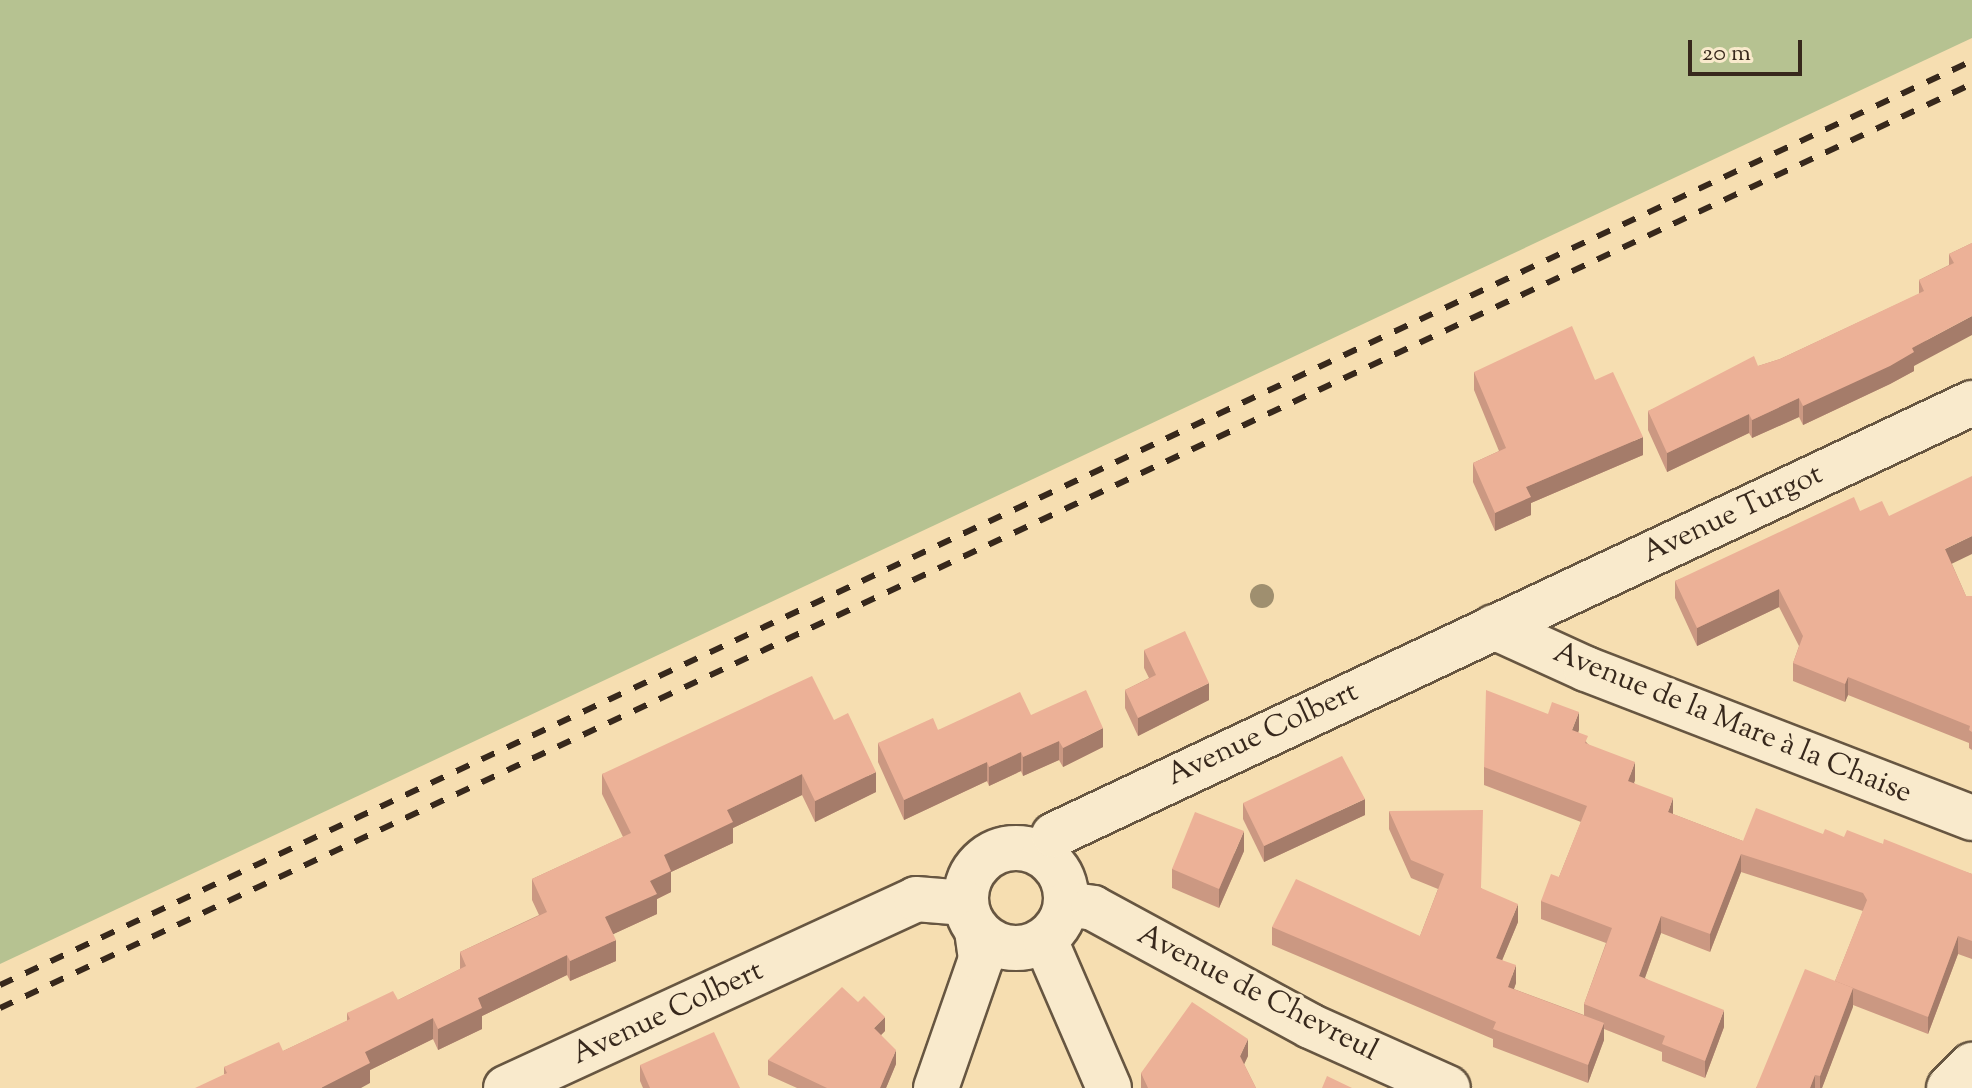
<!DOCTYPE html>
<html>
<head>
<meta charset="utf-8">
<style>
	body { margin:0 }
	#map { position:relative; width:1972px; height:1088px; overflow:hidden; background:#f6deb1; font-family:"Sorts Mill Goudy",serif }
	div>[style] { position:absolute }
	.green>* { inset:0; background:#b6c291 }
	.roads { filter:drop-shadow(2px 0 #675641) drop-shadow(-2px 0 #675641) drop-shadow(0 2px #675641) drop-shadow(0 -2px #675641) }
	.street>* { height:44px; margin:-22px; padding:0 22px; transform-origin:22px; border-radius:22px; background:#f9eacc }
	.street>.ring { margin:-22px; padding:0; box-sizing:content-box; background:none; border:44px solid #f9eacc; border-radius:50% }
	.rail>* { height:6px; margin-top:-3px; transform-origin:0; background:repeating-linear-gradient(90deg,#37281c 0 14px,transparent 0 28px) }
	.trees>* { width:24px; height:24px; margin:-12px; border-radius:50%; background:#9f8f6f }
	.wall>* { inset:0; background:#cb9882 }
	.shaded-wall>* { inset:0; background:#a57c6a }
	.building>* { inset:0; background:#ecb197 }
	span { translate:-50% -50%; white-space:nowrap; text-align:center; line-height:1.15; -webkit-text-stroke:8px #f9eacc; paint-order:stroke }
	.street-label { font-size:30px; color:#37281c }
	.scale { position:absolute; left:1688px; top:40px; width:114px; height:36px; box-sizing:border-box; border:4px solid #37281c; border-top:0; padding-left:10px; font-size:24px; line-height:28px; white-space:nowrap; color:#37281c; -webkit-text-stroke:6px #f9eacc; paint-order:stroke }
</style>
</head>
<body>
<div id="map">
	<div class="green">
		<i style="clip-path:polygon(0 0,1972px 0,1972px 38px,0 964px)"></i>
	</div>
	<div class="roads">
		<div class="street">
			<i style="left:1494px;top:627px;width:101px;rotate:24.5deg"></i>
			<i style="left:1586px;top:669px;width:414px;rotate:21.1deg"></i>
			<i class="ring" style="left:966px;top:848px;width:56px;height:56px"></i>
			<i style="left:1044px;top:855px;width:22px;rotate:-63deg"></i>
			<i style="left:1054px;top:835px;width:1015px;rotate:-25.2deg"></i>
			<i style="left:1066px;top:904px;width:27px;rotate:8deg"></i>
			<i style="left:1093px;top:908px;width:247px;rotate:28.5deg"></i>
			<i style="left:1310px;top:1026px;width:151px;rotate:24.2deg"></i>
			<i style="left:1045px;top:940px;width:161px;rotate:66.6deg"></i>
			<i style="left:506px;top:1088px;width:451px;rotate:-24.7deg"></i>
			<i style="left:916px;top:899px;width:49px;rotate:4.7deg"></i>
			<i style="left:936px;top:1088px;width:137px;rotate:-70.8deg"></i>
			<i style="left:981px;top:959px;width:28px;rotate:-98deg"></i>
			<i style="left:1949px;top:1088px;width:33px;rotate:-45deg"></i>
		</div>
	</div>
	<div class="rail">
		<i style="left:0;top:985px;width:2178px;rotate:-25.11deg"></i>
		<i style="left:0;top:1008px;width:2178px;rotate:-25.11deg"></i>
	</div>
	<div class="trees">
		<i style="left:1262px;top:596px"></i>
	</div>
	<div class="wall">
		<i style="clip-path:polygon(1972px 243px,1914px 366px,1914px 371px,1890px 384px,1803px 425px,1799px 417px,1752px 438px,1749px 433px,1667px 472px,1648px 430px,1648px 411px,1758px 366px,1780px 359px,1919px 294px,1919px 280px,1949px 265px,1949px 254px)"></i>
		<i style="clip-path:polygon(1474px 372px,1595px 380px,1643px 455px,1531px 503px,1531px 515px,1495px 531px,1473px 482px,1473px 463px,1499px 451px,1474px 390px)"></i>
		<i style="clip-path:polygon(1860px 511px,1889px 516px,1952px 564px,1966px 596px,1972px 596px,1972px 750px,1969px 748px,1969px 743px,1848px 695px,1845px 702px,1793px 681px,1793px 663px,1799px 646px,1779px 607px,1697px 646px,1675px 598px,1675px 581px)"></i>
		<i style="clip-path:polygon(1144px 650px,1209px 700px,1138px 736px,1125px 708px,1125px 690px,1149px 678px,1144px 668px)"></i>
		<i style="clip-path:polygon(1031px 715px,1103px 747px,1063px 767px,1059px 760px,1023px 776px,1021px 771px,989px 786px,987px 781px,904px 820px,878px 762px,878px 743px,938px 730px)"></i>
		<i style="clip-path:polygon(834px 720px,876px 792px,815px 822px,802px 795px,733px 828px,733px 843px,671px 872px,671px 892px,657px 899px,657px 914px,613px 934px,616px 961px,570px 981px,567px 975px,482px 1016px,482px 1029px,438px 1050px,433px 1039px,370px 1070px,370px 1083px,224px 1074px,224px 1067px,283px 1051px,347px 1021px,347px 1013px,398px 1000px,460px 969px,460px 952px,539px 915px,532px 900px,532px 879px,623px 837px,602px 794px,602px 774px)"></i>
		<i style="clip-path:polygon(1579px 730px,1578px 732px,1588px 744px,1635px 780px,1634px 783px,1673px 814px,1743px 841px,1823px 834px,1883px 844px,1972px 874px,1972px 959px,1958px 954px,1928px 1034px,1853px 1005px,1822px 1088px,1756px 1088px,1835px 981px,1863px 911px,1741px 872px,1710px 952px,1661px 933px,1645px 978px,1724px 1027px,1705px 1078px,1662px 1061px,1662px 1052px,1604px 1029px,1604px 1040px,1588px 1083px,1493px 1047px,1493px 1039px,1272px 945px,1272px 927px,1420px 936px,1438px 889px,1411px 878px,1389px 829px,1389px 811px,1481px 888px,1518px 922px,1502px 960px,1516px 983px,1514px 989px,1584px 1015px,1584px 1004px,1606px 943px,1541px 919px,1541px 901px,1559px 877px,1581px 822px,1484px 785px,1484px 767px)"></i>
		<i style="clip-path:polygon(1243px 803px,1365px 815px,1264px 862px,1243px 819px)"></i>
		<i style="clip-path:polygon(1244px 851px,1219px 908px,1172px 888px,1172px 869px)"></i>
		<i style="clip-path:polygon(885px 1031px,881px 1035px,896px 1064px,886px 1088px,797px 1088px,768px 1075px,768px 1060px)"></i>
		<i style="clip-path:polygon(1248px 1056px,1244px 1064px,1256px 1088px,1141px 1088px,1141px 1073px)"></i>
		<i style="clip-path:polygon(640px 1065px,740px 1088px,643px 1088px,640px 1081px)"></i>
	</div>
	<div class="shaded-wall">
		<i style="clip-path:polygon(1972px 316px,1972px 335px,1914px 366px,1914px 371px,1890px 384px,1803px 425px,1803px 406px)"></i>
		<i style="clip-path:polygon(1799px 398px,1799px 417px,1752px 438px,1752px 420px)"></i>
		<i style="clip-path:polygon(1749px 414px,1749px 433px,1667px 472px,1667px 453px)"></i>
		<i style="clip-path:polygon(1643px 437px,1643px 455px,1531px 503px,1531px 515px,1495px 531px,1495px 513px,1526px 487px)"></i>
		<i style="clip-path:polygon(1972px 536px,1972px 554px,1945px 567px,1945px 549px)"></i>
		<i style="clip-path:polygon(1779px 589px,1779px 607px,1697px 646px,1697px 628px)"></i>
		<i style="clip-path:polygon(1848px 677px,1848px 695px,1845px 702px,1845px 684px)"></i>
		<i style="clip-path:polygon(1209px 683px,1209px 700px,1138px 736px,1138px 718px)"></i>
		<i style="clip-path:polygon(1579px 712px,1579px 730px,1572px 747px,1572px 730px)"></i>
		<i style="clip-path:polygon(1103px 728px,1103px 747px,1063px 767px,1063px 748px)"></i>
		<i style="clip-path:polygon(1059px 741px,1059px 760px,1023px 776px,1023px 757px)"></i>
		<i style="clip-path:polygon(1021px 752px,1021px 771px,989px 786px,989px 767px)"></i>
		<i style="clip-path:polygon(987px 762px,987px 781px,904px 820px,904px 800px)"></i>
		<i style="clip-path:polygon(1635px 762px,1635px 780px,1628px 799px,1628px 781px)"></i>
		<i style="clip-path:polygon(876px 772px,876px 792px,815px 822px,815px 801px)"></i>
		<i style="clip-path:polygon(802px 774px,802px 795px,733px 828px,733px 843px,671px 872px,671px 892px,657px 899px,657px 914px,605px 938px,605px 917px,650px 881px,664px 855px,727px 810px)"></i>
		<i style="clip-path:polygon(1673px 798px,1673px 816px,1668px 812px)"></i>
		<i style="clip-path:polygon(1365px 799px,1365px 815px,1264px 862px,1264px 846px)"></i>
		<i style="clip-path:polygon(1244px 831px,1244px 851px,1219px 908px,1219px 889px)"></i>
		<i style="clip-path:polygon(1741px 854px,1741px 872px,1710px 952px,1710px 934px)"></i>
		<i style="clip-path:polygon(1518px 904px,1518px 922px,1496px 975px,1496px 958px)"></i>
		<i style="clip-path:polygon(1661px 916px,1661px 933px,1639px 994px,1639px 976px)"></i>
		<i style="clip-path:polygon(1958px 936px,1958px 954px,1928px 1034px,1928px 1017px)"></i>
		<i style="clip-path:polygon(616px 940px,616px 961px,570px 981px,570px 961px)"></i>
		<i style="clip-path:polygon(567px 955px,567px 975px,482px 1016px,482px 1029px,438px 1050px,438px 1029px,478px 998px)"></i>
		<i style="clip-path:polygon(1516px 965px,1516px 983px,1508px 1005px,1508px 987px)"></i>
		<i style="clip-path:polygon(1853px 988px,1853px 1007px,1822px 1088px,1820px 1088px,1820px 1076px)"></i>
		<i style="clip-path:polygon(1724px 1010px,1724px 1027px,1705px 1078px,1705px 1061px)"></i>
		<i style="clip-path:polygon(885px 1017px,885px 1031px,874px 1042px,874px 1028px)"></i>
		<i style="clip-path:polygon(433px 1018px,433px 1039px,370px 1070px,370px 1083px,361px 1088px,321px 1088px,365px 1052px)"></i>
		<i style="clip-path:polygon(1604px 1023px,1604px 1040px,1588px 1083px,1588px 1065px)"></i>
		<i style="clip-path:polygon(1248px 1039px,1248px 1056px,1240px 1073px,1240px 1056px)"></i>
		<i style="clip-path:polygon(896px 1050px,896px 1064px,886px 1088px,880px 1088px)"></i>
		<i style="clip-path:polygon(1815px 1075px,1815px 1088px,1810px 1088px)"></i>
	</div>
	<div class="building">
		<i style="clip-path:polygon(1972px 243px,1972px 316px,1912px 348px,1914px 352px,1890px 366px,1803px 406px,1799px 398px,1752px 420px,1749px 414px,1667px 453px,1648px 411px,1754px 356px,1758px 366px,1780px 359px,1924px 291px,1919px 280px,1954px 263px,1949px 254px)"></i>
		<i style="clip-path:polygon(1572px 326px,1595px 380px,1613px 372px,1643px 437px,1526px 487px,1531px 497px,1495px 513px,1473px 463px,1506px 448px,1474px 372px)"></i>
		<i style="clip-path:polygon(1972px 476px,1972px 536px,1945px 549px,1966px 596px,1972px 596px,1972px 732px,1969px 730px,1970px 726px,1848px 677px,1845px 684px,1793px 663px,1803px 636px,1779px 589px,1697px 628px,1675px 581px,1854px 497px,1860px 511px,1882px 501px,1889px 516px)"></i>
		<i style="clip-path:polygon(1185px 631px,1209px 683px,1138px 718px,1125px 690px,1156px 675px,1144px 650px)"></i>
		<i style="clip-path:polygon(812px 676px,834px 720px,848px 713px,876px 772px,815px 801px,802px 774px,727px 810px,733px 822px,664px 855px,671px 871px,650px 881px,657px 894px,605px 917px,616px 940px,570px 961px,567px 955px,478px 998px,482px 1008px,438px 1029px,433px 1018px,365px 1052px,370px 1063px,321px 1088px,195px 1088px,227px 1073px,224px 1067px,279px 1042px,283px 1051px,350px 1019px,347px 1013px,393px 991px,398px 1000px,466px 966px,460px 952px,547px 912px,532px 879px,631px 833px,602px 774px)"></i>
		<i style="clip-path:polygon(1086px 690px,1103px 728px,1063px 748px,1059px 741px,1023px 757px,1021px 752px,989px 767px,987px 762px,904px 800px,878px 743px,933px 718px,938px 730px,1020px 692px,1031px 715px)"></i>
		<i style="clip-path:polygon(1486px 690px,1548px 714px,1552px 702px,1579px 712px,1572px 730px,1588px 736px,1585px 743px,1635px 762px,1628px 781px,1673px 798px,1668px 812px,1743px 841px,1756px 808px,1823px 834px,1825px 829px,1844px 837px,1847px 830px,1883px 844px,1884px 839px,1972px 874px,1972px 941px,1958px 936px,1928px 1017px,1835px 981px,1867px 900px,1863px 893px,1741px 854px,1710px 934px,1661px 916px,1639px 976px,1724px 1010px,1705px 1061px,1662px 1044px,1665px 1036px,1584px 1004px,1612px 928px,1541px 901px,1551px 874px,1559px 877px,1587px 806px,1484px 767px)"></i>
		<i style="clip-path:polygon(1342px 756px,1365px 799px,1264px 846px,1243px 803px)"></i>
		<i style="clip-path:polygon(1483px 810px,1481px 888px,1518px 904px,1496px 958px,1516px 965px,1508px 987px,1604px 1023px,1588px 1065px,1493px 1029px,1496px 1022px,1272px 927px,1296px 879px,1420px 936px,1444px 874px,1411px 860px,1389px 811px)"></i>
		<i style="clip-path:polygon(1195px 812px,1244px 831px,1219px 889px,1172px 869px)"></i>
		<i style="clip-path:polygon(1805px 969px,1853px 988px,1820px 1076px,1815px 1075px,1810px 1088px,1756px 1088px)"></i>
		<i style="clip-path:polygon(842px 987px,858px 1002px,864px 996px,885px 1017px,874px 1028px,896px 1050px,880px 1088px,827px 1088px,768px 1060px)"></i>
		<i style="clip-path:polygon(1192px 1002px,1248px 1039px,1240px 1056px,1256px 1088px,1148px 1088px,1141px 1073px)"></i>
		<i style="clip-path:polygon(714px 1032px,740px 1088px,650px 1088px,640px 1065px)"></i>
		<i style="clip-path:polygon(1327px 1076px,1352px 1088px,1322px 1088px)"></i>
	</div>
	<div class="street-label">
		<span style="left:1733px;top:515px;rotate:-25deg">Avenue Turgot</span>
		<span style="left:1732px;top:724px;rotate:22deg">Avenue de la Mare à la Chaise</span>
		<span style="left:1263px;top:735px;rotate:-25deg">Avenue Colbert</span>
		<span style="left:1257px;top:994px;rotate:27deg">Avenue de Chevreul</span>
		<span style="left:668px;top:1014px;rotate:-25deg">Avenue Colbert</span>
	</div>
	<div class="scale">20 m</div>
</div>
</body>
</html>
